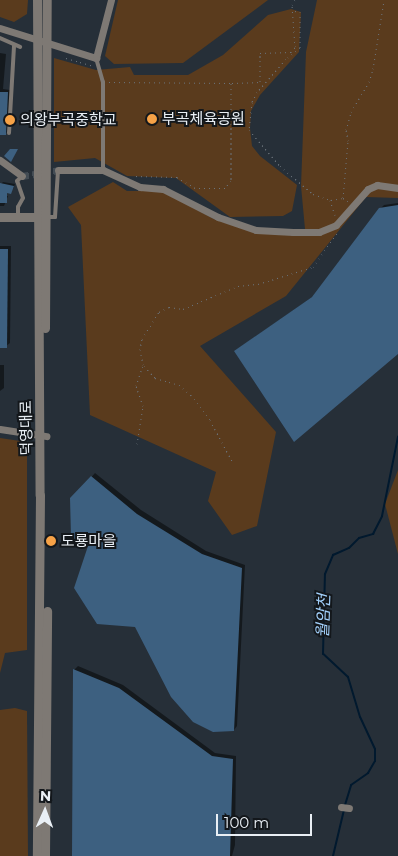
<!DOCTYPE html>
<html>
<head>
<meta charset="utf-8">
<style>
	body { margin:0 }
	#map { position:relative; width:398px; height:856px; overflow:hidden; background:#262f38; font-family:Montserrat,"Noto Sans KR",sans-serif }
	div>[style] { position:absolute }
	.green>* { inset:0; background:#5a3b1d }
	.shadow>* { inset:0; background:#0007 }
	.stream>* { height:2px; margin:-1px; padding:0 1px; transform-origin:1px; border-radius:1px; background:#01192e }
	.building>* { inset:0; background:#3d6080 }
	.minor-tunnel>* { height:7px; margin-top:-3.5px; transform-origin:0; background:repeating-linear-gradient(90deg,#434c54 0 7px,transparent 0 10.5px) }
	.path>* { height:1px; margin-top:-0.5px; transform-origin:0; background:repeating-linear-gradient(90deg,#6c747c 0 1px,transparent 0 5px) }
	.service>* { height:4px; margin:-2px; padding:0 2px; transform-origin:2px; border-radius:2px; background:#7e7974 }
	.minor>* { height:7px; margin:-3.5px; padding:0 3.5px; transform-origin:3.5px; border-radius:3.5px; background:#7e7974 }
	.tertiary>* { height:9px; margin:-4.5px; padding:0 4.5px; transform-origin:4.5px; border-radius:4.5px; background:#7e7974 }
	.dots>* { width:14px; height:14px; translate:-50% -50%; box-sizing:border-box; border:2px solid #13171b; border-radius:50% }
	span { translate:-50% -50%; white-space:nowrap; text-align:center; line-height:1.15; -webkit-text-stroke:4px #13171b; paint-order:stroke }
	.poi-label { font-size:15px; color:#e9eff5 }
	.left { translate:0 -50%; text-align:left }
	.street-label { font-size:15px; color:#e9eff5 }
	.water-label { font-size:16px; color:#a3d1fc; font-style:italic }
	.north { position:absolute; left:20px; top:786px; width:50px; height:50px; -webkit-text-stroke:4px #13171b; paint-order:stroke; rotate:2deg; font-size:14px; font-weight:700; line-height:20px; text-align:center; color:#e9eff5 }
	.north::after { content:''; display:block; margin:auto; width:18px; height:22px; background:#e9eff5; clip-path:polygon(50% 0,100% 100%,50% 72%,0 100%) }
	.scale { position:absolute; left:216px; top:814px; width:96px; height:22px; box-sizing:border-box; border:2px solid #e9eff5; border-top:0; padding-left:6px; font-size:15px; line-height:18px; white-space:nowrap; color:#e9eff5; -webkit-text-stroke:4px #13171b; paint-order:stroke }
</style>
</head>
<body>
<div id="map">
	<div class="green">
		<i style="clip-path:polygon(0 0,28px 0,27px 14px,14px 22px,0 17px)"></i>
		<i style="clip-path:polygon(118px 0,268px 0,183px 63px,114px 64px,105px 56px)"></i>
		<i style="clip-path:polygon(317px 0,398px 0,398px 198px,366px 197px,286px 296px,200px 346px,276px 432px,257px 526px,232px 535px,208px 501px,216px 472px,90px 415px,81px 225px,68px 207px,113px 182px,127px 191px,162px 191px,214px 219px,258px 234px,305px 229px,301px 186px,306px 52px)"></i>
		<i style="clip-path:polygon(291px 9px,301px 12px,299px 52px,260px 95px,251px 111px,250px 128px,252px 146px,260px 156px,297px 185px,292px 211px,283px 216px,230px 217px,176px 178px,127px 176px,95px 158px,54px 162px,54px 58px,96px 70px,130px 67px,134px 75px,188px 75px,223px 55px,268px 15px)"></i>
		<i style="clip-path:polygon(0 438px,27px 442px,27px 650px,5px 653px,0 673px)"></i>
		<i style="clip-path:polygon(398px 470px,398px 554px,385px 504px)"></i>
		<i style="clip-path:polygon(15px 708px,27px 711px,28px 856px,0 856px,0 710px)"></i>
	</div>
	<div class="shadow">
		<i style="clip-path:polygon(0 53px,6px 54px,3px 89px,10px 90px,8px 131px,5px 134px,0 133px)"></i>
		<i style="clip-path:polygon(3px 182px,15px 184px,13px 189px,1px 184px)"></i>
		<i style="clip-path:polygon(0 196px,8px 196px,4px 206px,0 206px)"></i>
		<i style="clip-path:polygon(398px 203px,398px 352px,235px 351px,315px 295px,380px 209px,384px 205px)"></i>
		<i style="clip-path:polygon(0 246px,11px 246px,10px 343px,6px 346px,0 346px)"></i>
		<i style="clip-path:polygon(0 365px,4px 365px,4px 388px,0 391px)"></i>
		<i style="clip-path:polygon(95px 473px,141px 510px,206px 551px,245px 565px,237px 726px,234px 730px,136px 626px,89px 546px,72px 499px)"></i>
		<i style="clip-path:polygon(78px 666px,123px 685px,215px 753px,236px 756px,235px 845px,232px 856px,73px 856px,74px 670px)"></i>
	</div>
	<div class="stream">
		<i style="left:345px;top:805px;width:21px;rotate:-73deg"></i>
		<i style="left:351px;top:785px;width:21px;rotate:-35deg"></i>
		<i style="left:368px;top:773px;width:14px;rotate:-60deg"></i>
		<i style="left:375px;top:761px;width:12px;rotate:-90deg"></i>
		<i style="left:375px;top:749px;width:35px;rotate:-115deg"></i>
		<i style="left:360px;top:717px;width:42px;rotate:-106.7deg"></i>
		<i style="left:348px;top:677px;width:34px;rotate:-137deg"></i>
		<i style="left:323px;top:654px;width:80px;rotate:-88.6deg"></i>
		<i style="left:325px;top:574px;width:21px;rotate:-67deg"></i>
		<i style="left:333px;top:555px;width:17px;rotate:-24deg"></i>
		<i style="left:349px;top:548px;width:14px;rotate:-45deg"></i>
		<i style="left:359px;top:538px;width:15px;rotate:-16deg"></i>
		<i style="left:373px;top:534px;width:20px;rotate:-63deg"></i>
		<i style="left:382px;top:516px;width:81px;rotate:-78.6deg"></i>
		<i style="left:333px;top:856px;width:47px;rotate:-76.6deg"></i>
	</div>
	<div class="building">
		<i style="clip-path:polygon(0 92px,8px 92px,6px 135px,0 135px)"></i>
		<i style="clip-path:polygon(10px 149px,18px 149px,11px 162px,4px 156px)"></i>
		<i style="clip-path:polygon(0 183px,14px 186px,11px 194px,7px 193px,7px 203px,0 203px)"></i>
		<i style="clip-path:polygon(398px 205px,398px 354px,294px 442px,234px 351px,312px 297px,379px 208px)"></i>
		<i style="clip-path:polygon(0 249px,8px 249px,7px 348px,0 348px)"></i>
		<i style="clip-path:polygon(91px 476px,137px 514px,202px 554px,242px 568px,234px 731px,213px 732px,193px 722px,171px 697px,135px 627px,97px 624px,74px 588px,88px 546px,71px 537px,70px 498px)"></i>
		<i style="clip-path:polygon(73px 669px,119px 688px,212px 756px,233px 759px,230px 856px,72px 856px)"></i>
	</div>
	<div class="minor-tunnel">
		<i style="left:22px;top:176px;width:36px;rotate:-9deg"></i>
	</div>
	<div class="path">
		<i style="left:295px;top:11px;width:5px;rotate:11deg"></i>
		<i style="left:300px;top:12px;width:36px;rotate:90deg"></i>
		<i style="left:300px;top:48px;width:18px;rotate:142deg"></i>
		<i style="left:286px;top:59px;width:44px;rotate:131.3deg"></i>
		<i style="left:257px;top:92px;width:11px;rotate:117deg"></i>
		<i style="left:252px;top:102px;width:28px;rotate:96deg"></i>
		<i style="left:249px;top:130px;width:48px;rotate:49.3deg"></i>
		<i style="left:280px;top:166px;width:43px;rotate:40.3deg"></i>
		<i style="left:313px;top:194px;width:18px;rotate:19deg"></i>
		<i style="left:330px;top:200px;width:16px;rotate:72deg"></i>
		<i style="left:66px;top:58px;width:26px;rotate:16deg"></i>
		<i style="left:109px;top:82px;width:122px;rotate:0.5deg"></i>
		<i style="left:231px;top:83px;width:98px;rotate:90deg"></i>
		<i style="left:231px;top:181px;width:9px;rotate:131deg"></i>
		<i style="left:225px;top:188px;width:30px;rotate:180deg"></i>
		<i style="left:195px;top:188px;width:21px;rotate:-149deg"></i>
		<i style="left:177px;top:177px;width:43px;rotate:-178.7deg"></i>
		<i style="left:232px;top:83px;width:28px;rotate:-2deg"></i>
		<i style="left:260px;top:82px;width:29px;rotate:-90deg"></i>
		<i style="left:260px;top:53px;width:31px;rotate:-2deg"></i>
		<i style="left:291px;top:52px;width:6px;rotate:-51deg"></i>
		<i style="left:295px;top:47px;width:42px;rotate:-94.1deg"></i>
		<i style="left:292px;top:5px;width:6px;rotate:-59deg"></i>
		<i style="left:343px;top:198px;width:57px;rotate:-85deg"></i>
		<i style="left:348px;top:141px;width:11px;rotate:-100deg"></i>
		<i style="left:346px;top:130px;width:19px;rotate:-74deg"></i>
		<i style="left:351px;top:112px;width:35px;rotate:-59deg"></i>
		<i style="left:369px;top:82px;width:14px;rotate:-73deg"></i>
		<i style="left:373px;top:69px;width:70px;rotate:-80.9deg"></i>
		<i style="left:331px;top:200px;width:12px;rotate:-9deg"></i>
		<i style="left:343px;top:198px;width:6px;rotate:31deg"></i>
		<i style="left:144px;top:366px;width:16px;rotate:47deg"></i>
		<i style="left:155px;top:378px;width:25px;rotate:16deg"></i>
		<i style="left:179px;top:385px;width:16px;rotate:40deg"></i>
		<i style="left:191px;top:395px;width:31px;rotate:53deg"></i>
		<i style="left:210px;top:420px;width:47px;rotate:61.8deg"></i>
		<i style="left:137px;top:444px;width:38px;rotate:-81deg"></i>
		<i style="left:143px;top:406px;width:21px;rotate:-109deg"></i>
		<i style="left:136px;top:386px;width:22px;rotate:-72deg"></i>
		<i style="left:143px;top:365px;width:15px;rotate:-101deg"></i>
		<i style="left:140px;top:350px;width:11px;rotate:-80deg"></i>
		<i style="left:142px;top:339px;width:32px;rotate:-58deg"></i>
		<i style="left:159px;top:312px;width:11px;rotate:-27deg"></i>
		<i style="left:169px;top:307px;width:14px;rotate:8deg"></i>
		<i style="left:183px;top:309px;width:60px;rotate:-22.7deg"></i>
		<i style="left:238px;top:286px;width:20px;rotate:-6deg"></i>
		<i style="left:258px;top:284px;width:58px;rotate:-17.2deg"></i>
		<i style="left:313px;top:267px;width:42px;rotate:-54.8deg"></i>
	</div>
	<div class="service">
		<i style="left:0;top:38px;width:22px;rotate:24deg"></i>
		<i style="left:96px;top:58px;width:25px;rotate:74deg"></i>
		<i style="left:103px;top:82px;width:87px;rotate:90deg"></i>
		<i style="left:9px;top:133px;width:88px;rotate:-86.7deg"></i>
		<i style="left:18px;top:217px;width:10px;rotate:-90deg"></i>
		<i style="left:18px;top:207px;width:10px;rotate:-61deg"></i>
		<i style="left:23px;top:198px;width:18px;rotate:-109deg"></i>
		<i style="left:17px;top:181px;width:7px;rotate:-45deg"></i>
		<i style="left:46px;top:217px;width:9px"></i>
		<i style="left:55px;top:217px;width:47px;rotate:-86.3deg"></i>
	</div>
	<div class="minor">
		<i style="left:0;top:28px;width:101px;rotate:17.4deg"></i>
		<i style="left:96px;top:58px;width:60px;rotate:-75.5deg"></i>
		<i style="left:0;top:160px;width:27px;rotate:36deg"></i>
		<i style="left:58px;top:170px;width:45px"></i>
		<i style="left:103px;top:170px;width:41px;rotate:24.7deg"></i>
		<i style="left:140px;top:187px;width:23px;rotate:5deg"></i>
		<i style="left:163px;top:189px;width:62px;rotate:27deg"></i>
		<i style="left:218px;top:217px;width:40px;rotate:18.9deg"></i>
		<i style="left:256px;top:230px;width:37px;rotate:3deg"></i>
		<i style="left:293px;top:232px;width:26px"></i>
		<i style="left:319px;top:232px;width:18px;rotate:-22deg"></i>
		<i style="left:336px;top:225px;width:48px;rotate:-48.4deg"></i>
		<i style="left:368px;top:189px;width:10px;rotate:-24deg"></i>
		<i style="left:377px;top:185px;width:21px;rotate:8deg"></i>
		<i style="left:0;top:429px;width:47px;rotate:8.7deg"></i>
		<i style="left:341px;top:807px;width:8px;rotate:7deg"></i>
	</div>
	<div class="tertiary">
		<i style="left:37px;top:0;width:495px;rotate:89.7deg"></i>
		<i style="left:40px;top:495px;width:361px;rotate:90.5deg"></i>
		<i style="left:0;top:217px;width:42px"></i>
		<i style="left:45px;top:328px;width:328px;rotate:-89.7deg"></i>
		<i style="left:45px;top:856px;width:245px;rotate:-89.5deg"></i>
	</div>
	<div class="dots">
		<i style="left:152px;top:119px;background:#f6a247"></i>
		<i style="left:10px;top:120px;background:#f6a247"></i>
		<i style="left:51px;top:541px;background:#f6a247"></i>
	</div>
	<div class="poi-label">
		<span class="left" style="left:162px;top:119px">부곡체육공원</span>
		<span class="left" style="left:20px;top:120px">의왕부곡중학교</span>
		<span class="left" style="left:61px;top:541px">도룡마을</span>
	</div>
	<div class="street-label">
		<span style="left:26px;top:428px;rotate:-91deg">덕영대로</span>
	</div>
	<div class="water-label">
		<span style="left:324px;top:616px;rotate:-88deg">월암천</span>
	</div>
	<div class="north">N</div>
	<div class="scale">100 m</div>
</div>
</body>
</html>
